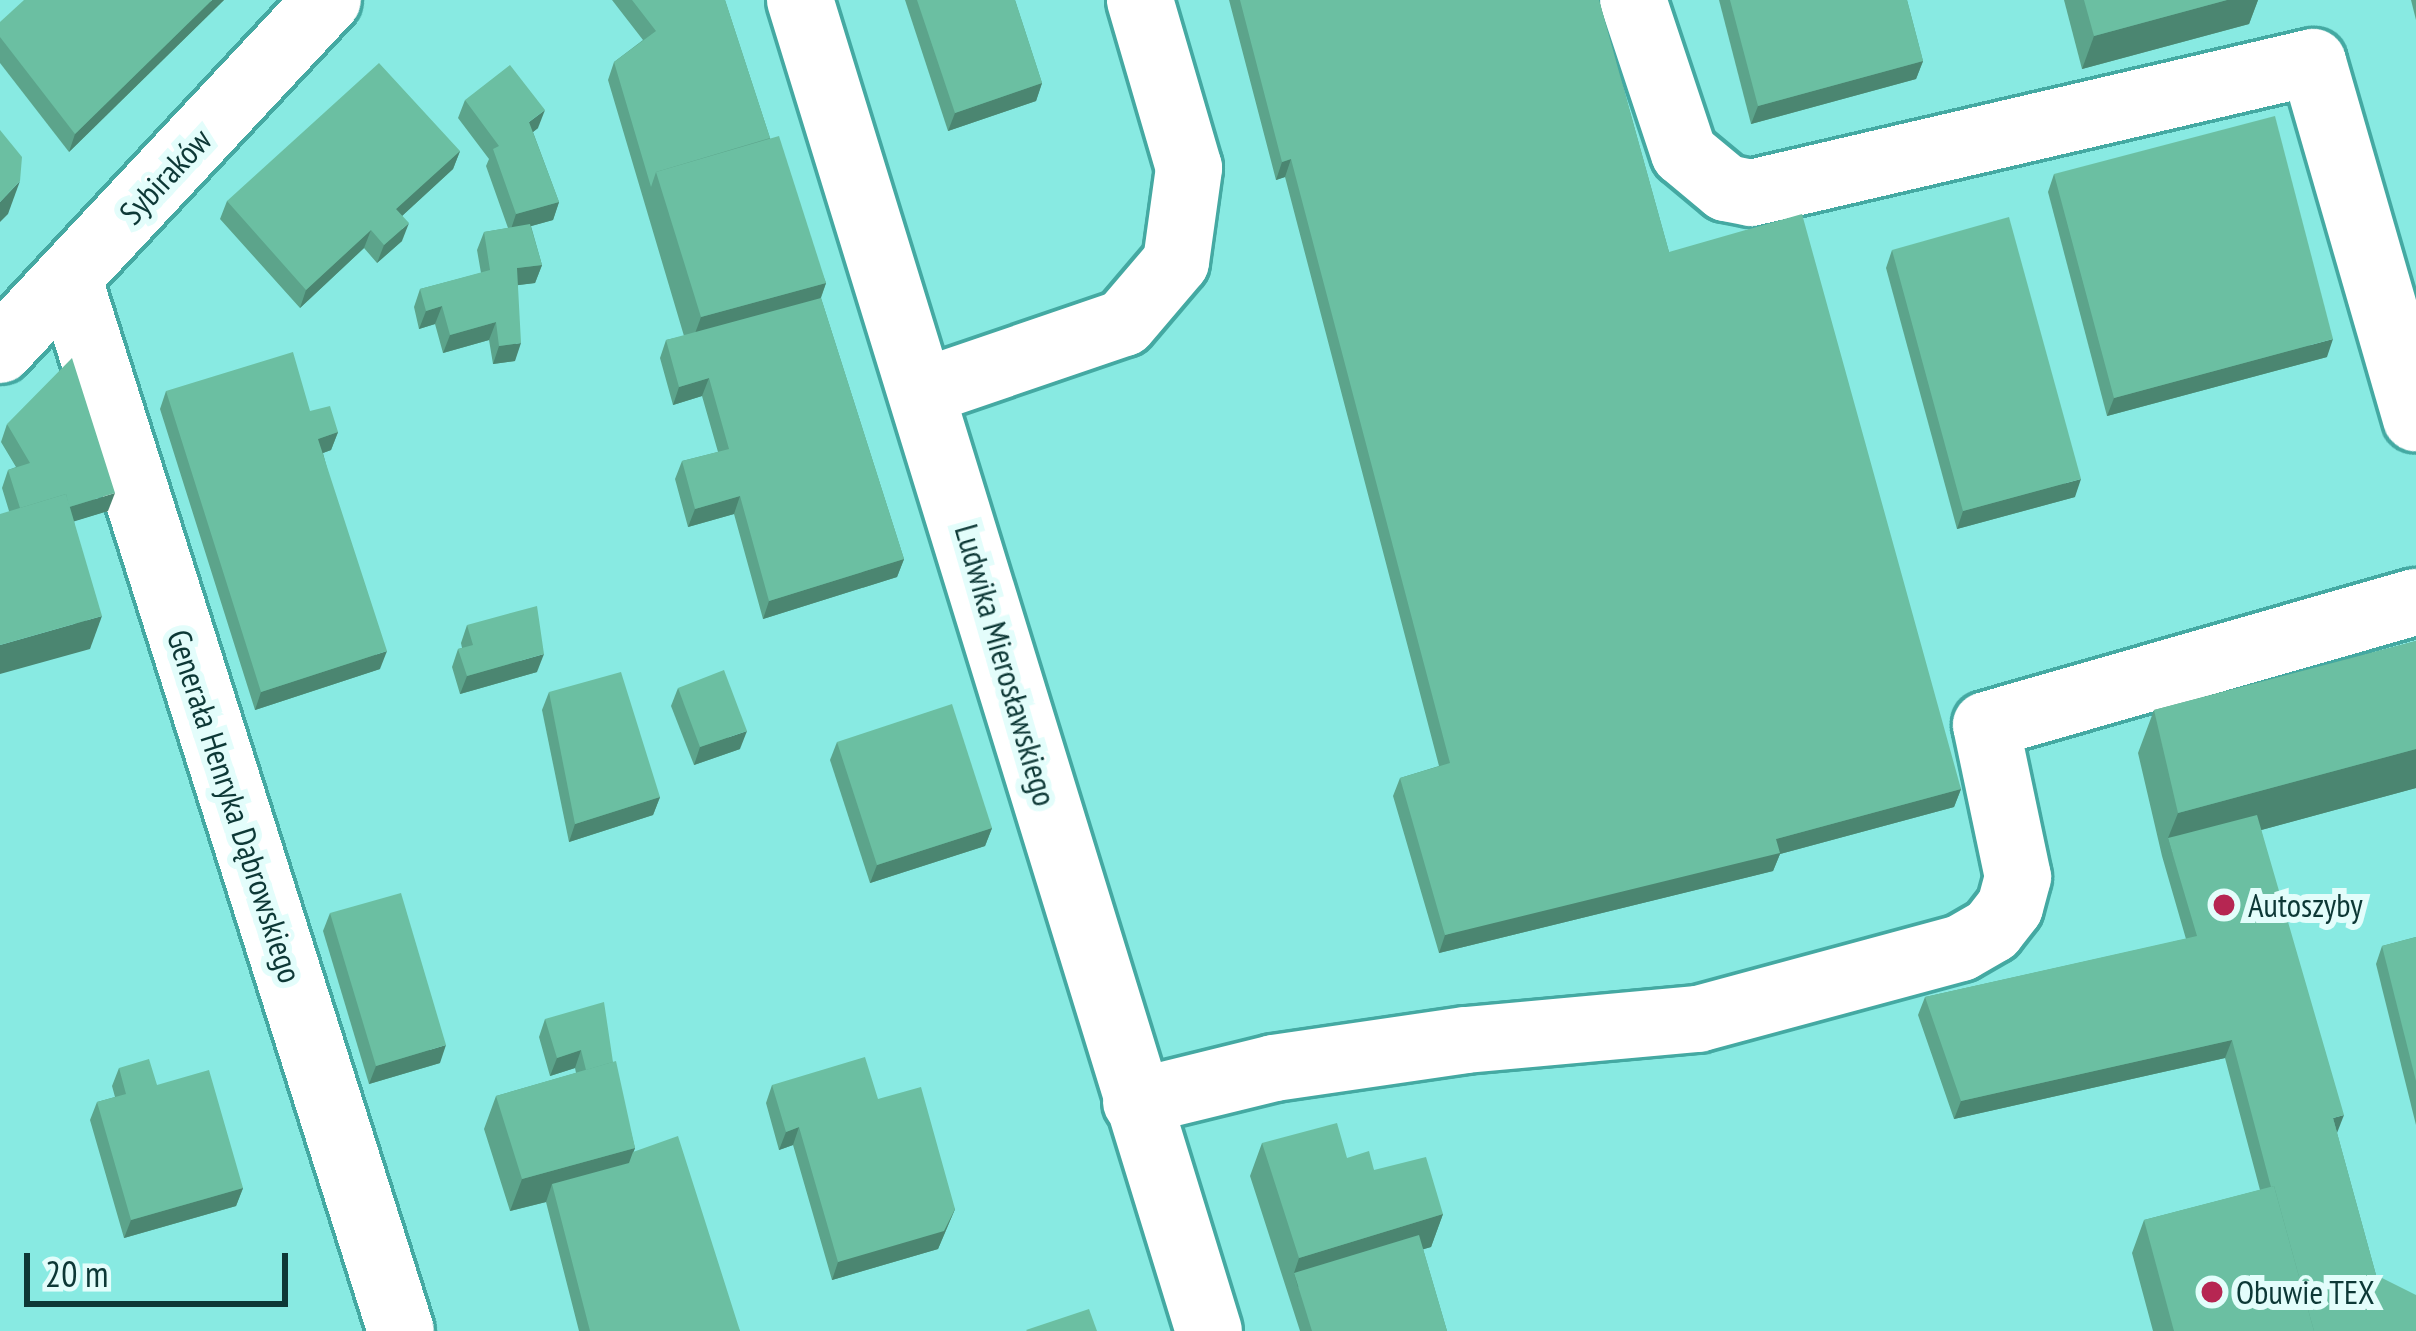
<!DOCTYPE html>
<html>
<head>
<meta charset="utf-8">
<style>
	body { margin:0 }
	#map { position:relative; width:2416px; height:1331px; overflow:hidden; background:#88eae2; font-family:"PT Sans Narrow",sans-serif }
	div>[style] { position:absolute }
	.roads { filter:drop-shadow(3px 0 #44a9a2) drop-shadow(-3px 0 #44a9a2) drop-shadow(0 3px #44a9a2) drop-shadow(0 -3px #44a9a2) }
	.minor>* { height:66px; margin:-33px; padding:0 33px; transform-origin:33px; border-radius:33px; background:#fff }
	.wall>* { inset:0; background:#5ca48b }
	.shaded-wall>* { inset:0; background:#4b8671 }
	.building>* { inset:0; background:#6bbfa2 }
	.dots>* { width:33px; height:33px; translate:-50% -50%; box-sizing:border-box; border:6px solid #e3fdfb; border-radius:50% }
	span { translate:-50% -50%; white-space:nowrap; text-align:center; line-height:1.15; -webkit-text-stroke:12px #e3fdfb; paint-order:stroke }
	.street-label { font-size:33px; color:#0d3836 }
	.poi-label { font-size:33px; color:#0d3836 }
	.left { translate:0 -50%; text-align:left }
	.scale { position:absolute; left:24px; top:1253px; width:264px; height:54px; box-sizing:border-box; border:6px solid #0d3836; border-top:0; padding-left:15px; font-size:36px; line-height:42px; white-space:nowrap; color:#0d3836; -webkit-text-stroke:9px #e3fdfb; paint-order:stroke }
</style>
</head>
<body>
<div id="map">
	<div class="roads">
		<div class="minor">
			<i style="left:800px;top:0;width:1392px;rotate:72.92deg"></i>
			<i style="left:1633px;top:0;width:161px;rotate:71.6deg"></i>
			<i style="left:1684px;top:153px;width:55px;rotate:39.8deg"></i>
			<i style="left:1726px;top:188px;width:25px;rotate:11deg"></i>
			<i style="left:1751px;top:193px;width:577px;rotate:-13.12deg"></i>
			<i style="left:2313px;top:62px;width:371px;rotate:73.9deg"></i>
			<i style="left:69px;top:280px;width:1102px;rotate:72.47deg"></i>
			<i style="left:0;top:350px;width:480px;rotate:-46.9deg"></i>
			<i style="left:925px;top:391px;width:210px;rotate:-18.9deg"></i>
			<i style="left:1124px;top:323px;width:80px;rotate:-49.6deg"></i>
			<i style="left:1176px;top:262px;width:95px;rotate:-82.1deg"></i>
			<i style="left:1189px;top:168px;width:175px;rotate:-106.3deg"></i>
			<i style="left:1136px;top:1102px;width:142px;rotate:-13.8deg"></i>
			<i style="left:1274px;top:1068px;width:194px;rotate:-8.3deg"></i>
			<i style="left:1466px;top:1040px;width:233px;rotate:-5.2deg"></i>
			<i style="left:1698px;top:1019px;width:272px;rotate:-15.1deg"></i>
			<i style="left:1961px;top:948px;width:36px;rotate:-30deg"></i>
			<i style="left:1992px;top:930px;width:29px;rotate:-52deg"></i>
			<i style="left:2010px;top:907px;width:31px;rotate:-75deg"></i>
			<i style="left:2018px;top:877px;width:155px;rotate:-101.9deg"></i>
			<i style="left:1986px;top:725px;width:447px;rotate:-16deg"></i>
		</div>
	</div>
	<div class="wall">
		<i style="clip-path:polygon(224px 0,69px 152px,0 63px,0 22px)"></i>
		<i style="clip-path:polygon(612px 0,725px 0,770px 138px,826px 283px,821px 298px,904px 559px,897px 577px,763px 619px,734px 514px,688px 527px,675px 479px,682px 461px,718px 452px,702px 396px,673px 405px,660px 358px,666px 340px,684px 336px,608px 80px,614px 62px,643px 40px)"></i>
		<i style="clip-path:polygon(905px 0,1015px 0,1042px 83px,1036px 101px,948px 131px)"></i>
		<i style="clip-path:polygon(1229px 0,1599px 0,1669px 252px,1961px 789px,1954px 807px,1780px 854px,1773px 871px,1439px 953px,1393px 796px,1400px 778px,1439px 766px,1285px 177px,1276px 180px)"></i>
		<i style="clip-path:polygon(1719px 0,1907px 0,1923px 61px,1916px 79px,1751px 124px)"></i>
		<i style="clip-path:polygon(2064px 0,2258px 0,2249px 24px,2082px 69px)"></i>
		<i style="clip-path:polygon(2411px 0,2416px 0,2416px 20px)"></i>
		<i style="clip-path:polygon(465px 100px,538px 128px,533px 132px,559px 202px,553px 220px,531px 226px,542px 265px,535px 283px,518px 285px,515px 361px,493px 364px,489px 340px,443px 353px,435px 324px,419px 329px,414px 307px,420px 289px,481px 273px,477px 250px,484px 232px,508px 228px,486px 166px,489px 159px,458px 118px)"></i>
		<i style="clip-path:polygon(460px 151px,453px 169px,402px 216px,402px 241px,377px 263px,364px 248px,300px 308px,220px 219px,227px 201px)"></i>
		<i style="clip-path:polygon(2054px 174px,2327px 357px,2107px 416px,2048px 192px)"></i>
		<i style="clip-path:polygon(1892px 250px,2075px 497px,1957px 529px,1886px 268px)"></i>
		<i style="clip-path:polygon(166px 391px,310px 411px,338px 432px,331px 450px,323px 453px,380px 669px,255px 710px,160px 409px)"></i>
		<i style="clip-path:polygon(7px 424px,108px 511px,74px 521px,90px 649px,9px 511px,2px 488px,8px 470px,16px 467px,1px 442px)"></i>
		<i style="clip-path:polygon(467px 625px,537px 672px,460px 694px,452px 667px,458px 649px,462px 648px,461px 643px)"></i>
		<i style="clip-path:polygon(2416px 641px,2416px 788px,2261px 830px,2337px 1133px,2376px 1275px,2416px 1331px,2153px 1331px,2132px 1253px,2144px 1220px,2260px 1190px,2225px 1058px,1954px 1119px,1918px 1015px,1925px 997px,2186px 939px,2162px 856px,2138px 753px,2154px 710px)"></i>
		<i style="clip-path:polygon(678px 688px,740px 749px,694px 765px,671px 706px)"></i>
		<i style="clip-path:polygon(549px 692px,660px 797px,653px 815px,569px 842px,542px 710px)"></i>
		<i style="clip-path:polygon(837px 742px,992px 828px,985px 846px,870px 883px,830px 760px)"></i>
		<i style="clip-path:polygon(330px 913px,440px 1063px,369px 1084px,323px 931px)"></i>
		<i style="clip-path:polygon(2416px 937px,2416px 1125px,2376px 964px,2382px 946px)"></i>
		<i style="clip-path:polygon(545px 1019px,613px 1062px,635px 1148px,633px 1152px,740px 1331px,579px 1331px,546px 1202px,510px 1211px,484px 1129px,496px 1096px,576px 1073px,575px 1068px,550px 1076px,539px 1037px)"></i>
		<i style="clip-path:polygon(119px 1068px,157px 1085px,243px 1188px,236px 1206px,124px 1238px,90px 1120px,97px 1102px,115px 1097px,112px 1086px)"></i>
		<i style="clip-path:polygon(772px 1085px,878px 1099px,955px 1209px,938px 1249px,832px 1280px,793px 1145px,779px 1150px,766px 1103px)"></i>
		<i style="clip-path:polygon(1262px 1143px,1347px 1158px,1374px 1170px,1443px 1214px,1431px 1247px,1423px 1249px,1447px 1331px,1300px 1331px,1250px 1176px)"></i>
	</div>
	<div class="shaded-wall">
		<i style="clip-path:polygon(212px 0,224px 0,69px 152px,75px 134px)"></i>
		<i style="clip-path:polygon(2227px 0,2258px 0,2249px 24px,2082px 69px,2094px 36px)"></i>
		<i style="clip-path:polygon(1923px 61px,1916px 79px,1751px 124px,1758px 106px)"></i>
		<i style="clip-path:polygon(1042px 83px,1036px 101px,948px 131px,955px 113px)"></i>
		<i style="clip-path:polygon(545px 110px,538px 128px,523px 140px,529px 122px)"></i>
		<i style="clip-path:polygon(460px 151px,453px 169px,390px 227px,396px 209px)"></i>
		<i style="clip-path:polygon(1291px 159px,1285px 177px,1276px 180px,1282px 162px)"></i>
		<i style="clip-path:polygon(20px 181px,8px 214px,0 222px,0 202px)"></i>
		<i style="clip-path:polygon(559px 202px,553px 220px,510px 232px,516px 214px)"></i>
		<i style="clip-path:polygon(409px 223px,402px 241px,377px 263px,384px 245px)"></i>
		<i style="clip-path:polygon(371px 230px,364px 248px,300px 308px,306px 290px)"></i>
		<i style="clip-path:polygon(542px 265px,535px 283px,511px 286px,517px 268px)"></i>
		<i style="clip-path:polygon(826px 283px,814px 316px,689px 350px,701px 317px)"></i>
		<i style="clip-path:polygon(442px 306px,435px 324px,419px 329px,426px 311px)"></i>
		<i style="clip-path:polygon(496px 322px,489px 340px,443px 353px,450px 335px)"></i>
		<i style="clip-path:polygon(2333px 339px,2327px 357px,2107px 416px,2114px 398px)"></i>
		<i style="clip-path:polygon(521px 343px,515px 361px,493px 364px,499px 346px)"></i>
		<i style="clip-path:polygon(709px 378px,702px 396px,673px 405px,679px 387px)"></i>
		<i style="clip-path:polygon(338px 432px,331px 450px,312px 457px,318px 439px)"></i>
		<i style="clip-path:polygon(2081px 479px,2075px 497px,1957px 529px,1963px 511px)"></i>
		<i style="clip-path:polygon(115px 493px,108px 511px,17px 539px,24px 521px)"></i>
		<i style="clip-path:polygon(740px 496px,734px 514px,688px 527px,695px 509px)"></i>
		<i style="clip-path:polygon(904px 559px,897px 577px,763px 619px,769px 601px)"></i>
		<i style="clip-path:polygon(102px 616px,90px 649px,0 674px,0 645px)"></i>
		<i style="clip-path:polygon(387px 651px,380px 669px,255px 710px,261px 692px)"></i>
		<i style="clip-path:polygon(544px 654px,537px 672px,460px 694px,467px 676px)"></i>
		<i style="clip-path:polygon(747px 731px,740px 749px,694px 765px,700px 747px)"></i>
		<i style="clip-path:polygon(2416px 749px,2416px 788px,2173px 854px,2168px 838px,2178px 813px)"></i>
		<i style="clip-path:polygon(1961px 789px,1954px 807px,1780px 854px,1773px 871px,1439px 953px,1445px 935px,1776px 839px)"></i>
		<i style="clip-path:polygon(660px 797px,653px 815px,569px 842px,575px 824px)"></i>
		<i style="clip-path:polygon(992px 828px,985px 846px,870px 883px,877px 865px)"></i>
		<i style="clip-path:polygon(2232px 1040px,2225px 1058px,1954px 1119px,1961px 1101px)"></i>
		<i style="clip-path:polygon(446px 1045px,440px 1063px,369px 1084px,376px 1066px)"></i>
		<i style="clip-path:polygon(581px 1050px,575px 1068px,550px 1076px,557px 1058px)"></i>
		<i style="clip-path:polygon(2344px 1115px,2337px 1133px,2333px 1118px)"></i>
		<i style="clip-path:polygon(799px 1127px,793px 1145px,779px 1150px,786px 1132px)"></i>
		<i style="clip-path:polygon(635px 1148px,623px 1181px,552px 1184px,546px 1202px,510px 1211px,522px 1179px)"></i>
		<i style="clip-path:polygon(243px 1188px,236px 1206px,124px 1238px,131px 1220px)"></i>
		<i style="clip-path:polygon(955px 1209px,938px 1249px,832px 1280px,838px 1262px)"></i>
		<i style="clip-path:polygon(1443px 1214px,1431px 1247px,1298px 1287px,1294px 1273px,1299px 1258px)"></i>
	</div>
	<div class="building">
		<i style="clip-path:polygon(24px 0,212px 0,75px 134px,0 37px,0 22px)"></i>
		<i style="clip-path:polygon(632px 0,725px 0,770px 138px,656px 172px,651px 187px,614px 62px,656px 31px)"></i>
		<i style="clip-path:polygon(917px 0,1015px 0,1042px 83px,955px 113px)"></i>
		<i style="clip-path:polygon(1240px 0,1599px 0,1669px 252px,1802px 214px,1961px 789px,1776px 839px,1780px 853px,1445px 935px,1400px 778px,1450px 763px,1291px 159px,1282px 162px)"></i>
		<i style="clip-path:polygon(1730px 0,1907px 0,1923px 61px,1758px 106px)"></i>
		<i style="clip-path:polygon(2084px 0,2227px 0,2094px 36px)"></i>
		<i style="clip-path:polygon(379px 63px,460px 151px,396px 209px,409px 223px,384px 245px,371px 230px,306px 290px,227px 201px)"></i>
		<i style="clip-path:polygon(510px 65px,545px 110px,529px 122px,559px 202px,516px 214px,493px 149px,499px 146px,465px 100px)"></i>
		<i style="clip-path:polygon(2275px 116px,2333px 339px,2114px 398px,2054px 174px)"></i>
		<i style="clip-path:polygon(0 130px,22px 157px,20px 181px,0 202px)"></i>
		<i style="clip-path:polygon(779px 136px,826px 283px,701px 317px,656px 172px)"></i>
		<i style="clip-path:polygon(2009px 217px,2081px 479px,1963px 511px,1892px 250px)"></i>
		<i style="clip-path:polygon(530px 224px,542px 265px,517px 268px,521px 343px,499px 346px,496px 322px,450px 335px,442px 306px,426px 311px,420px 289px,490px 270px,484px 232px)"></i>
		<i style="clip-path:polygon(821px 298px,904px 559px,769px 601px,740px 496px,695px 509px,682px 461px,729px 449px,709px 378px,679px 387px,666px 340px)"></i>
		<i style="clip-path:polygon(293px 352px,310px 411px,330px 406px,338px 432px,318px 439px,387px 651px,261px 692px,166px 391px)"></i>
		<i style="clip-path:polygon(72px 358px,115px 493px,69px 507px,66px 494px,20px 508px,8px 470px,30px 463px,7px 424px)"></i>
		<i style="clip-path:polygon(66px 494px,102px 616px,0 645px,0 514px)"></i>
		<i style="clip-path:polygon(537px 606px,544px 654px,467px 676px,458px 649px,473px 645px,467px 625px)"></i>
		<i style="clip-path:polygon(2416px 641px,2416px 749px,2178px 813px,2154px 710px)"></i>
		<i style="clip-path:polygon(724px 670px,747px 731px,700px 747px,678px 688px)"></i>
		<i style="clip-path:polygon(621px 672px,660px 797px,575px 824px,549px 692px)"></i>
		<i style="clip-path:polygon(952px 704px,992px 828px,877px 865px,837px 742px)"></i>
		<i style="clip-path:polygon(2257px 815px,2344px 1115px,2333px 1118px,2376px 1275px,2416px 1295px,2416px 1331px,2314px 1331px,2274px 1186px,2271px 1187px,2232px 1040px,1961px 1101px,1925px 997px,2197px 936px,2168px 838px)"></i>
		<i style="clip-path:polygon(401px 893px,446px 1045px,376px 1066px,330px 913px)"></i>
		<i style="clip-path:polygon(2416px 937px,2416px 1081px,2382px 946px)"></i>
		<i style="clip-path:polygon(604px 1002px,613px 1062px,586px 1070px,581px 1050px,557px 1058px,545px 1019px)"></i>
		<i style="clip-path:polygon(865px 1057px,878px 1099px,921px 1087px,955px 1209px,944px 1231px,838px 1262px,799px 1127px,786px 1132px,772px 1085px)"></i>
		<i style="clip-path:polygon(149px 1059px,157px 1085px,209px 1070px,243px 1188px,131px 1220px,97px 1102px,126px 1094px,119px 1068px)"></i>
		<i style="clip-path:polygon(616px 1061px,635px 1148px,522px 1179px,496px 1096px)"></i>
		<i style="clip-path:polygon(1337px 1123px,1347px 1158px,1369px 1151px,1374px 1170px,1426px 1157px,1443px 1214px,1299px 1258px,1262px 1143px)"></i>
		<i style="clip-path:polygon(678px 1136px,740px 1331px,590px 1331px,552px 1184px,629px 1163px,633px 1152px)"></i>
		<i style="clip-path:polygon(2274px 1186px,2314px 1331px,2174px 1331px,2144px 1220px)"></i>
		<i style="clip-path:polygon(1419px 1235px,1447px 1331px,1312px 1331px,1294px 1273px)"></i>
		<i style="clip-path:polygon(1089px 1309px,1097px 1331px,1027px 1331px,1026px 1330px)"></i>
	</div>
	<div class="dots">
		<i style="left:2224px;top:905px;background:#b62652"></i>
		<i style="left:2212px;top:1292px;background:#b62652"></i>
	</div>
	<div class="street-label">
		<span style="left:165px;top:176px;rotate:-47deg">Sybiraków</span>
		<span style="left:1006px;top:665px;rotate:74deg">Ludwika Mierosławskiego</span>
		<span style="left:235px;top:806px;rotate:72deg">Generała Henryka Dąbrowskiego</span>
	</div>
	<div class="poi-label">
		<span class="left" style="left:2248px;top:905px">Autoszyby</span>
		<span class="left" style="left:2236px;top:1292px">Obuwie TEX</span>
	</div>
	<div class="scale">20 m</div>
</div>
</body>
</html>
